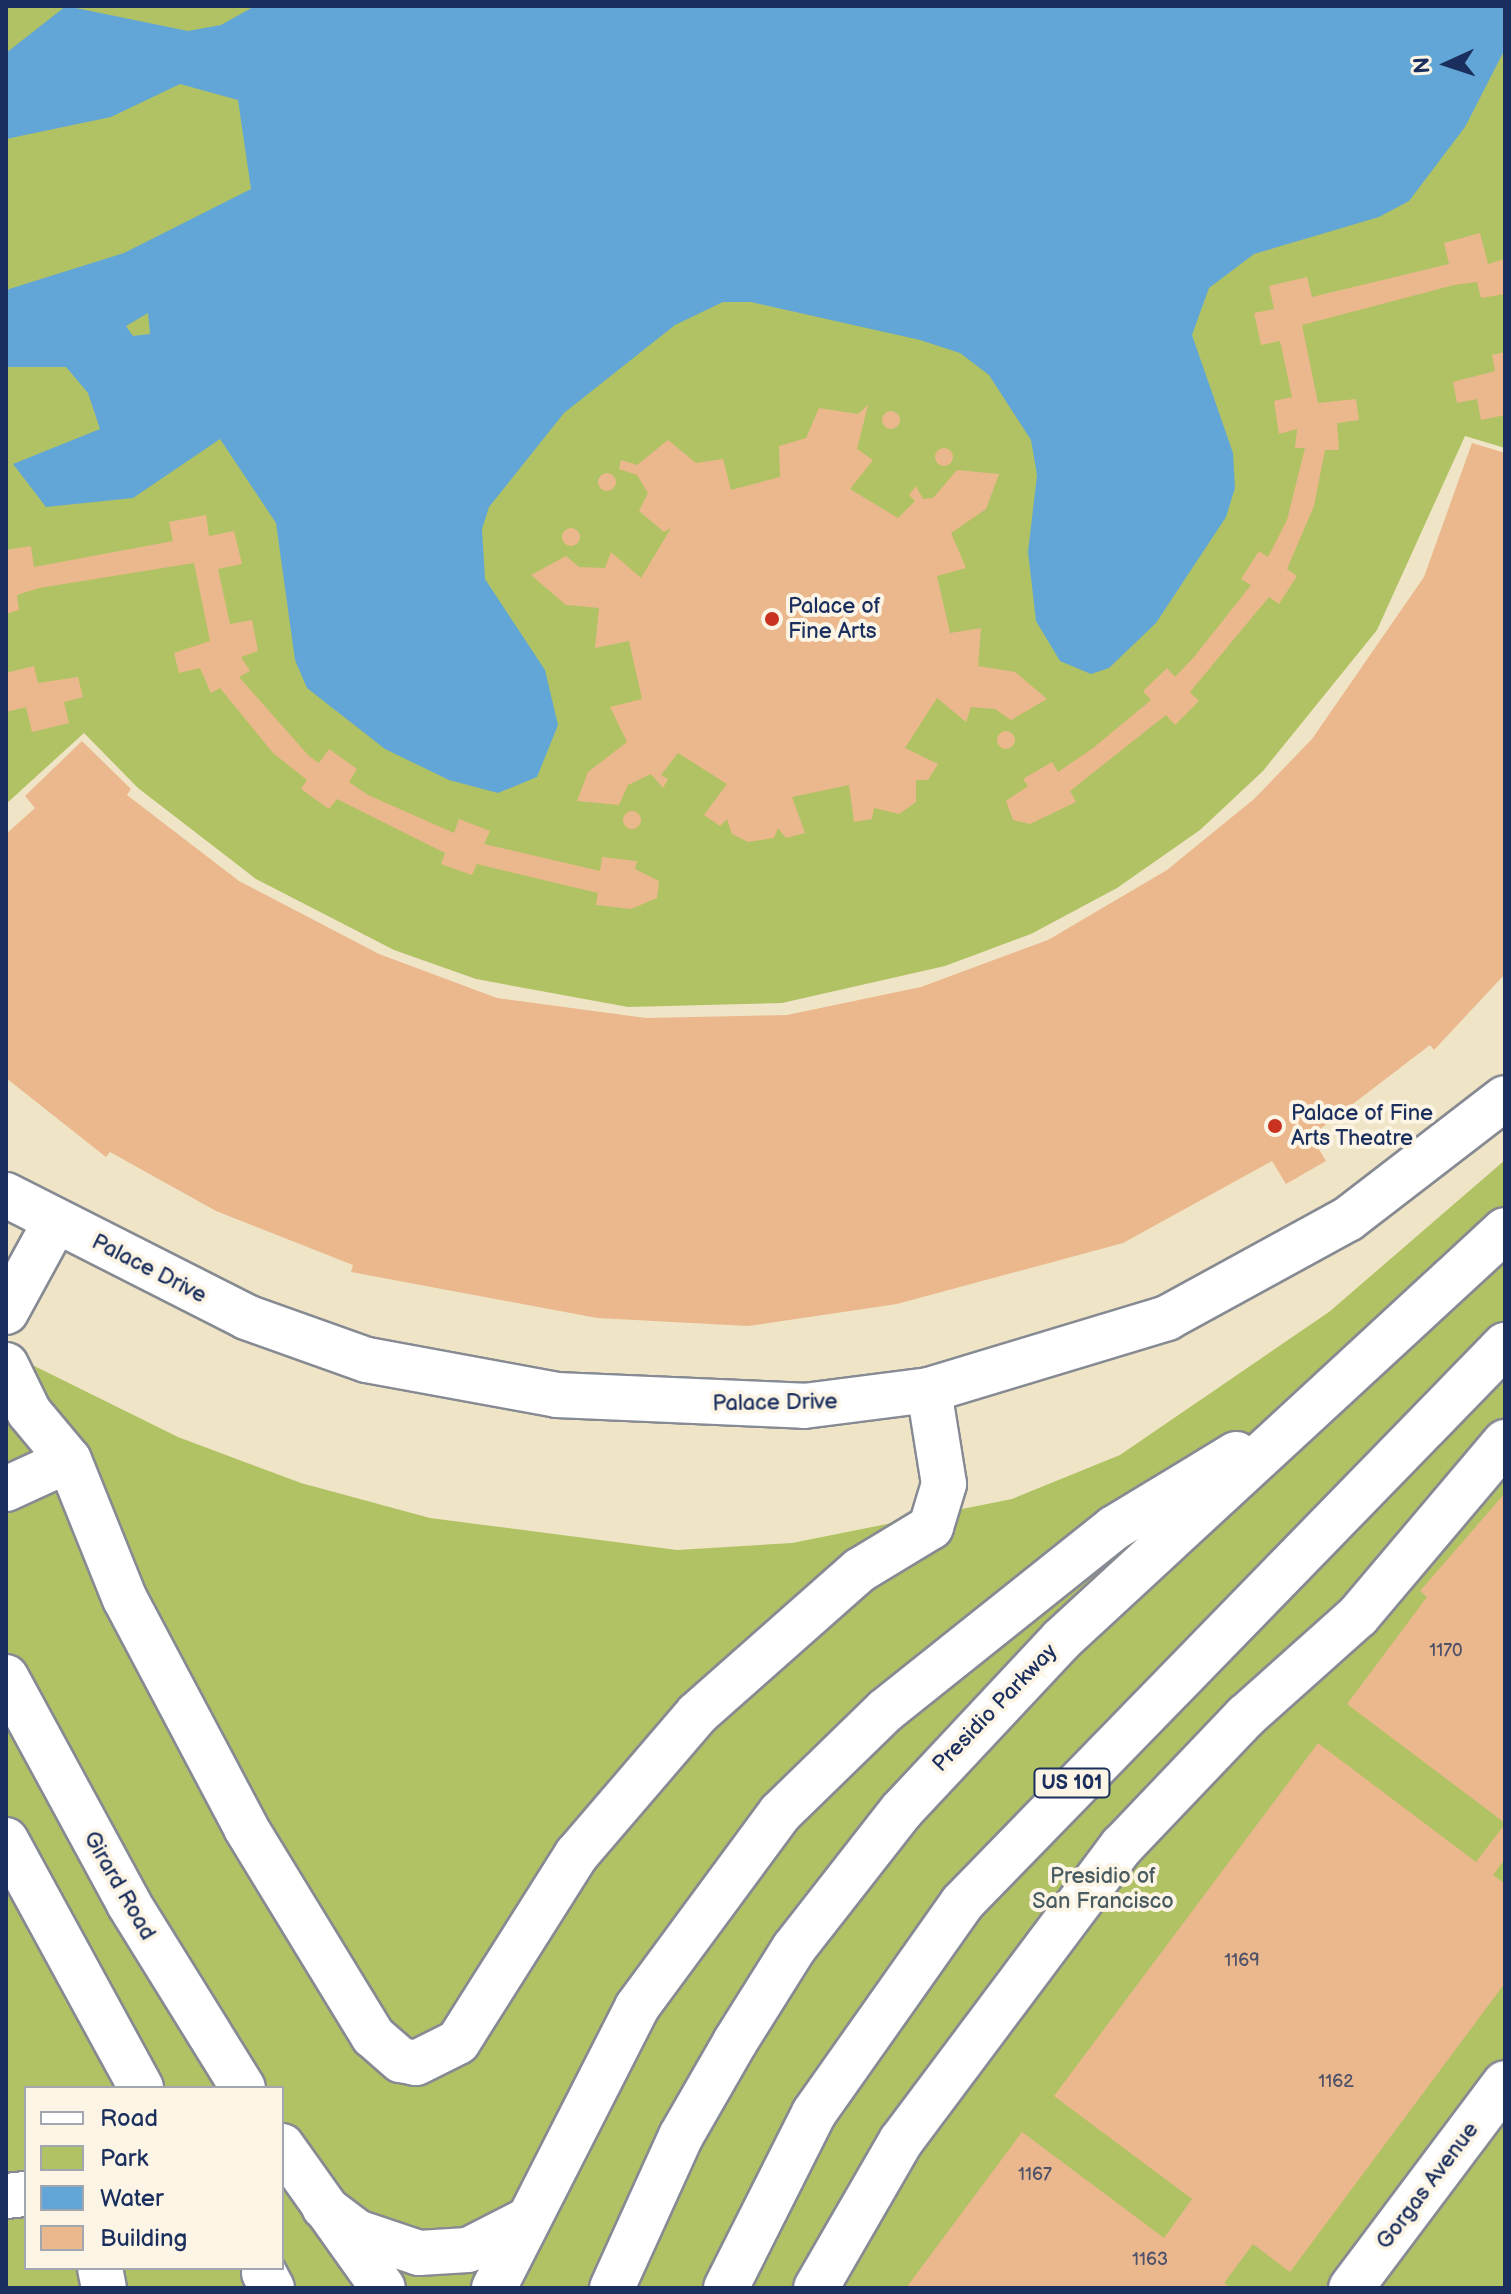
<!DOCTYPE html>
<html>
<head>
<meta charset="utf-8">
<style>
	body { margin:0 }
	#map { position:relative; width:1511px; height:2294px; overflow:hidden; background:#f0e4c6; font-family:"Balsamiq Sans",sans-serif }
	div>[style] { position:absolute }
	.green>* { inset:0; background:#b1c264 }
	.water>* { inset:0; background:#61a6d6 }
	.building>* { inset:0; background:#eab88c }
	.round { border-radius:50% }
	.roads { filter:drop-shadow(2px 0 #868a92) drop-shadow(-2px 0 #868a92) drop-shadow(0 2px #868a92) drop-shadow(0 -2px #868a92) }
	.minor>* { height:44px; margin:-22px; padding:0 22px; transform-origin:22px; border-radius:22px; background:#fff }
	.major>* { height:44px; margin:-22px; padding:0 22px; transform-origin:22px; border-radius:22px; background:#fff }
	.highway>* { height:44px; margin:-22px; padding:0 22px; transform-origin:22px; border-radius:22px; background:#fff }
	.dots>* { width:22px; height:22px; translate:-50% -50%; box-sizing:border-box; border:4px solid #fcf5e5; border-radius:50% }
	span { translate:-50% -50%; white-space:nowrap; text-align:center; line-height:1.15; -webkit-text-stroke:8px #fcf5e5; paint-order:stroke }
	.number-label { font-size:18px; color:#4f516a }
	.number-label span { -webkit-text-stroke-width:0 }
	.shield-label span { padding:2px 6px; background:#fcf5e5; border:2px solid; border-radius:6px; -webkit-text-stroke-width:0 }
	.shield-label { font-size:20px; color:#1b2f5e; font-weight:700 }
	.poi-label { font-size:22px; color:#1b2f5e }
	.left { translate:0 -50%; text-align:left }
	.street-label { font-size:22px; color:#1b2f5e }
	.park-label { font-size:22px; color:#485b60 }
	.frame { position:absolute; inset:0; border:8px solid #1b2f5e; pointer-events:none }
	.legend { position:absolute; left:24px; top:2086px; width:260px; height:184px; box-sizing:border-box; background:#fcf5e5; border:2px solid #a2a6af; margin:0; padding:10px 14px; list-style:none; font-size:24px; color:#1b2f5e }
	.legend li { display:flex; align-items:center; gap:16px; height:40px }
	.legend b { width:40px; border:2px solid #a2a6af }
	.north { position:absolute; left:1407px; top:24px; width:80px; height:80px; -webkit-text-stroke:6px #fcf5e5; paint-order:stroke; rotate:267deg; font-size:22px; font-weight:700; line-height:32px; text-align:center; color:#1b2f5e }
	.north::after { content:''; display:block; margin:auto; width:28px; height:36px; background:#1b2f5e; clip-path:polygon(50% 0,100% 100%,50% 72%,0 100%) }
</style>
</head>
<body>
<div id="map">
	<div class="green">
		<i style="clip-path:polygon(6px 6px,1505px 6px,1505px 448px,1465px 436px,1377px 630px,1263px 771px,1200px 830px,1117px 888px,1031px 934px,945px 966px,782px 1003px,628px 1007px,476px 979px,394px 950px,256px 879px,138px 788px,84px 733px,6px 804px)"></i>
		<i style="clip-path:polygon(evenodd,1505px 1160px,1505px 2288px,6px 2288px,6px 1352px,178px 1437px,301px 1483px,430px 1518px,677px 1550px,792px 1543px,1012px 1499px,1120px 1455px,1329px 1312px,1505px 1160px,26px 2088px,282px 2088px,282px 2268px,26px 2268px,26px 2088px)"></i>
	</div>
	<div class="water">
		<i style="clip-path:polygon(evenodd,66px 6px,188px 31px,221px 25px,255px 6px,1505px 6px,1505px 49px,1465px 127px,1409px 201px,1379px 217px,1254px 254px,1209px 288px,1192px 335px,1233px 453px,1235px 488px,1226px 517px,1156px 623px,1109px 668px,1091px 674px,1060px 661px,1036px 621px,1028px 552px,1037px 475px,1031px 440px,989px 375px,960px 353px,920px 340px,751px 302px,723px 302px,675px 325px,564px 413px,489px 507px,482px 529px,485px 579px,545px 670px,558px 725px,537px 777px,498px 793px,449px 780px,385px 749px,307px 688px,295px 660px,276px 523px,220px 439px,133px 498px,46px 507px,13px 464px,100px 429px,88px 393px,66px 367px,6px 367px,6px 290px,124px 253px,251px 189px,238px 100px,180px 84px,111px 117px,6px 139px,6px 53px,66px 6px,148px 313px,150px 334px,133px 336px,126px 326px,148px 313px)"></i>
	</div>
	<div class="building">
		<i style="clip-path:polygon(1480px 233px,1488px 264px,1505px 259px,1505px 294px,1481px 298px,1477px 282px,1454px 285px,1302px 325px,1318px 403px,1356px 399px,1359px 420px,1337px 423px,1339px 450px,1325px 450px,1314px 506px,1287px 569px,1297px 576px,1279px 604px,1269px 597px,1190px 692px,1199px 701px,1175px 725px,1166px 715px,1070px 791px,1076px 802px,1030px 824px,1013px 820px,1006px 801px,1028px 786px,1023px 779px,1052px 762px,1058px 772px,1093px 748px,1151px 700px,1143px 691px,1167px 668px,1175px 677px,1194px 657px,1251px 585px,1241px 579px,1259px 551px,1268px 557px,1287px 520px,1305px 448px,1295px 448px,1297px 429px,1279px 434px,1274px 401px,1292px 397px,1280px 341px,1261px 345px,1254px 313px,1274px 309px,1269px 286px,1307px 277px,1312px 297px,1449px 264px,1444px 243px)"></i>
		<i style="clip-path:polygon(1505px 352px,1505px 415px,1481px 420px,1477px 399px,1457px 403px,1453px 382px,1495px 371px,1492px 355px)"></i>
		<i style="clip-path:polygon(868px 405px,857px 449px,873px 460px,850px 489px,898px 518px,915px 501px,909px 495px,916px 486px,923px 499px,933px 498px,957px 470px,999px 474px,986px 509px,951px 533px,966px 568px,937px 576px,950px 633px,981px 628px,978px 666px,1015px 672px,1047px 699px,1011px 720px,995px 709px,971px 707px,966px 722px,937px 698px,905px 748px,938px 764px,928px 780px,916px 780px,916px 802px,899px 814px,874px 808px,872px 819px,854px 822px,849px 785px,792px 797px,805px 833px,786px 838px,778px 828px,774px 838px,748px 842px,732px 834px,727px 819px,720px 826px,704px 815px,727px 784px,678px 753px,661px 775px,668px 779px,663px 788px,651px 774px,628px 785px,619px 805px,577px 801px,588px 772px,627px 742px,610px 707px,642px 699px,629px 641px,595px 648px,599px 608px,566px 605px,531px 575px,566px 556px,579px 567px,605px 568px,611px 552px,641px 578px,671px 528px,664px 532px,639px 511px,648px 493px,637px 475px,619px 469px,621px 460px,637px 465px,668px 440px,696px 463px,723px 459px,731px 490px,780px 477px,779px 446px,806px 438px,819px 408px,858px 414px)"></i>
		<i class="round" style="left:882px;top:411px;width:18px;height:18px"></i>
		<i style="clip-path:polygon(1472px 443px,1505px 453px,1505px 974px,1434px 1050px,1430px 1045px,1311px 1136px,1326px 1161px,1286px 1184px,1272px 1161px,1123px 1243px,897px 1304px,748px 1326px,597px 1318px,351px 1272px,353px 1265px,216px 1211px,110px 1152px,106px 1157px,6px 1078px,6px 834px,35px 808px,25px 796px,82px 741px,131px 789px,127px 795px,239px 881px,379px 954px,497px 998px,646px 1018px,787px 1015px,921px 987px,1048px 940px,1167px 870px,1254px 799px,1312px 739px,1424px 577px)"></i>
		<i class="round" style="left:935px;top:448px;width:18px;height:18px"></i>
		<i class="round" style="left:598px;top:473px;width:18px;height:18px"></i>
		<i style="clip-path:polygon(206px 515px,209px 536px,234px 531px,242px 564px,218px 569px,230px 624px,252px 620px,258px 651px,241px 657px,250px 671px,239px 677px,309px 756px,319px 763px,329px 749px,357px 769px,349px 782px,368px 795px,454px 833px,459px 819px,490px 831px,484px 844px,600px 871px,602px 857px,637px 861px,635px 869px,659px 881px,657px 898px,631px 909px,596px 905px,598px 893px,477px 864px,472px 875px,441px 864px,445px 853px,337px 799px,329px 809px,301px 789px,307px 780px,273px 753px,220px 688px,211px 693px,200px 668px,179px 673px,174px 653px,210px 641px,194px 563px,39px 588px,17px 595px,19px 610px,6px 614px,6px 550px,31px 546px,34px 567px,173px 541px,169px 522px)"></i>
		<i class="round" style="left:562px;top:528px;width:18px;height:18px"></i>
		<i style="clip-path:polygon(34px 666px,38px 683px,78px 677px,83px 697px,64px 702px,69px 723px,32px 732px,26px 707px,6px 712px,6px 673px)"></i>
		<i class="round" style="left:997px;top:731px;width:18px;height:18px"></i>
		<i class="round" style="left:623px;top:811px;width:18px;height:18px"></i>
		<i style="clip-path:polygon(1505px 1493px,1505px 1823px,1347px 1704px,1427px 1597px,1420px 1591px)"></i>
		<i style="clip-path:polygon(1318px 1743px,1476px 1862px,1505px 1824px,1505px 1859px,1493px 1875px,1505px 1884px,1505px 1983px,1290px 2272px,1253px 2244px,1224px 2283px,1231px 2288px,906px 2288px,1022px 2132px,1164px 2238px,1192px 2199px,1054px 2096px)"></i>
	</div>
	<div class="roads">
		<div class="minor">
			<i style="left:6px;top:1195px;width:269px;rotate:26.9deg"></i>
			<i style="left:246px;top:1317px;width:128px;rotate:19.6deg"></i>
			<i style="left:367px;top:1360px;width:193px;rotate:10.4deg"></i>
			<i style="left:557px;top:1395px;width:247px;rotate:2.5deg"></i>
			<i style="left:804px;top:1406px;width:126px;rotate:-7.3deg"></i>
			<i style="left:929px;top:1390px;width:249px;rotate:-16.8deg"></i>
			<i style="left:1167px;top:1318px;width:206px;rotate:-28.7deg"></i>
			<i style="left:1348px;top:1219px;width:198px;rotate:-37.6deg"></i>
			<i style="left:6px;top:1312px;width:102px;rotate:-61.4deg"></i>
			<i style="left:6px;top:1365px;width:52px;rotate:63.9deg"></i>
			<i style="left:29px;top:1412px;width:62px;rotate:50.2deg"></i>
			<i style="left:69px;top:1460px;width:150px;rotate:68.1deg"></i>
			<i style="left:125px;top:1599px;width:259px;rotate:62.1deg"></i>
			<i style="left:246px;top:1828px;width:244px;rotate:58.6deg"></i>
			<i style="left:373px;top:2036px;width:37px;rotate:41deg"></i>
			<i style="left:401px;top:2060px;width:15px;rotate:11deg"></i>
			<i style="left:416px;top:2063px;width:47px;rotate:-26.6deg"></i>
			<i style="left:458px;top:2042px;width:222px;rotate:-57.7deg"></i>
			<i style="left:577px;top:1854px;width:184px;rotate:-49.4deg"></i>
			<i style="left:697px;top:1714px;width:217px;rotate:-41.5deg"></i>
			<i style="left:860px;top:1570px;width:83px;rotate:-31.2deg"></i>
			<i style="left:931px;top:1527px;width:45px;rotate:-73.2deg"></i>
			<i style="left:944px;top:1484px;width:95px;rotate:-99.1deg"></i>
			<i style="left:6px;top:1489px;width:69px;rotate:-24.7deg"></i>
			<i style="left:6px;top:2196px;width:20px;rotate:-6deg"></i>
			<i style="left:100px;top:2268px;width:20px;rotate:79deg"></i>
			<i style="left:816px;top:2288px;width:170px;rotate:-60deg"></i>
			<i style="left:901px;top:2141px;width:369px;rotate:-53.2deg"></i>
			<i style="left:1122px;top:1846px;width:180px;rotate:-46.4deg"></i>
			<i style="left:1246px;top:1716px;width:150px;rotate:-41.8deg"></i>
			<i style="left:1358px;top:1616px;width:228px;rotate:-49.8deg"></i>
			<i style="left:1351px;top:2288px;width:256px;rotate:-53.1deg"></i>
		</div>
		<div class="major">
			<i style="left:6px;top:1677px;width:258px;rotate:61.5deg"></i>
			<i style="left:129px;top:1904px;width:216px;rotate:58.2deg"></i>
			<i style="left:6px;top:1840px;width:282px;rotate:61.4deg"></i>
			<i style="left:282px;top:2146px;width:174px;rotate:54.6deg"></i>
		</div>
		<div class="highway">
			<i style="left:324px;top:2207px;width:41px;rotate:37.1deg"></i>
			<i style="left:357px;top:2232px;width:65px;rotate:18.7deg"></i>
			<i style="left:419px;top:2253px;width:49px;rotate:-3.5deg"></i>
			<i style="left:468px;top:2250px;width:62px;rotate:-27deg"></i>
			<i style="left:264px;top:2273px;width:17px;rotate:62deg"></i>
			<i style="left:494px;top:2288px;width:315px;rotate:-63deg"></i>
			<i style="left:637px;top:2007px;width:241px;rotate:-53.6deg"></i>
			<i style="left:780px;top:1813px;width:148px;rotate:-44.2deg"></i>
			<i style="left:886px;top:1710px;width:292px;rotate:-38.6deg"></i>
			<i style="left:1114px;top:1528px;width:143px;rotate:-31.2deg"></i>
			<i style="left:612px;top:2288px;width:167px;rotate:-65.6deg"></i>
			<i style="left:681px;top:2136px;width:108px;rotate:-60.1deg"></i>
			<i style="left:735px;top:2042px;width:111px;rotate:-57.9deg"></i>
			<i style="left:794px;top:1948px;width:175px;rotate:-52deg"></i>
			<i style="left:902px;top:1810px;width:233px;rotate:-46.9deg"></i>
			<i style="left:1061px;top:1640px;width:604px;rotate:-42.72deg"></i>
			<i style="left:726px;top:2288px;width:196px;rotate:-63.3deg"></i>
			<i style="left:814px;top:2113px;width:257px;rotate:-54.8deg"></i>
			<i style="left:962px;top:1903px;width:779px;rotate:-45.78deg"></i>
		</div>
	</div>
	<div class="dots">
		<i style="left:772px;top:619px;background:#c8321e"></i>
		<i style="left:1275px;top:1126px;background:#c8321e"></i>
	</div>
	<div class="number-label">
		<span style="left:1446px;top:1651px">1170</span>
		<span style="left:1242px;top:1961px">1169</span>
		<span style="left:1336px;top:2082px">1162</span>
		<span style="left:1035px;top:2175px">1167</span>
		<span style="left:1150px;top:2260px">1163</span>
	</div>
	<div class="shield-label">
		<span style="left:1072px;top:1783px">US 101</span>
	</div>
	<div class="poi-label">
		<span class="left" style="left:788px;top:619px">Palace of<br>Fine Arts</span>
		<span class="left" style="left:1291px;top:1126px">Palace of Fine<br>Arts Theatre</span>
	</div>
	<div class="street-label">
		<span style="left:149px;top:1269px;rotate:27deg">Palace Drive</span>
		<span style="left:775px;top:1403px;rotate:-1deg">Palace Drive</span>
		<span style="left:995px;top:1708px;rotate:-46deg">Presidio Parkway</span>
		<span style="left:119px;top:1886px;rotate:60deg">Girard Road</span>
		<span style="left:1428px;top:2186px;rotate:-53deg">Gorgas Avenue</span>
	</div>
	<div class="park-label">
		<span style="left:1103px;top:1889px">Presidio of<br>San Francisco</span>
	</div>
	<div class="frame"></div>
	<ul class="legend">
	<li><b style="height:10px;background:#fff"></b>Road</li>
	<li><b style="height:22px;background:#b1c264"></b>Park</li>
	<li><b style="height:22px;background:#61a6d6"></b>Water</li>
	<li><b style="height:22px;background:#eab88c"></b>Building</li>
	</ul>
	<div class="north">N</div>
</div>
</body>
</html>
